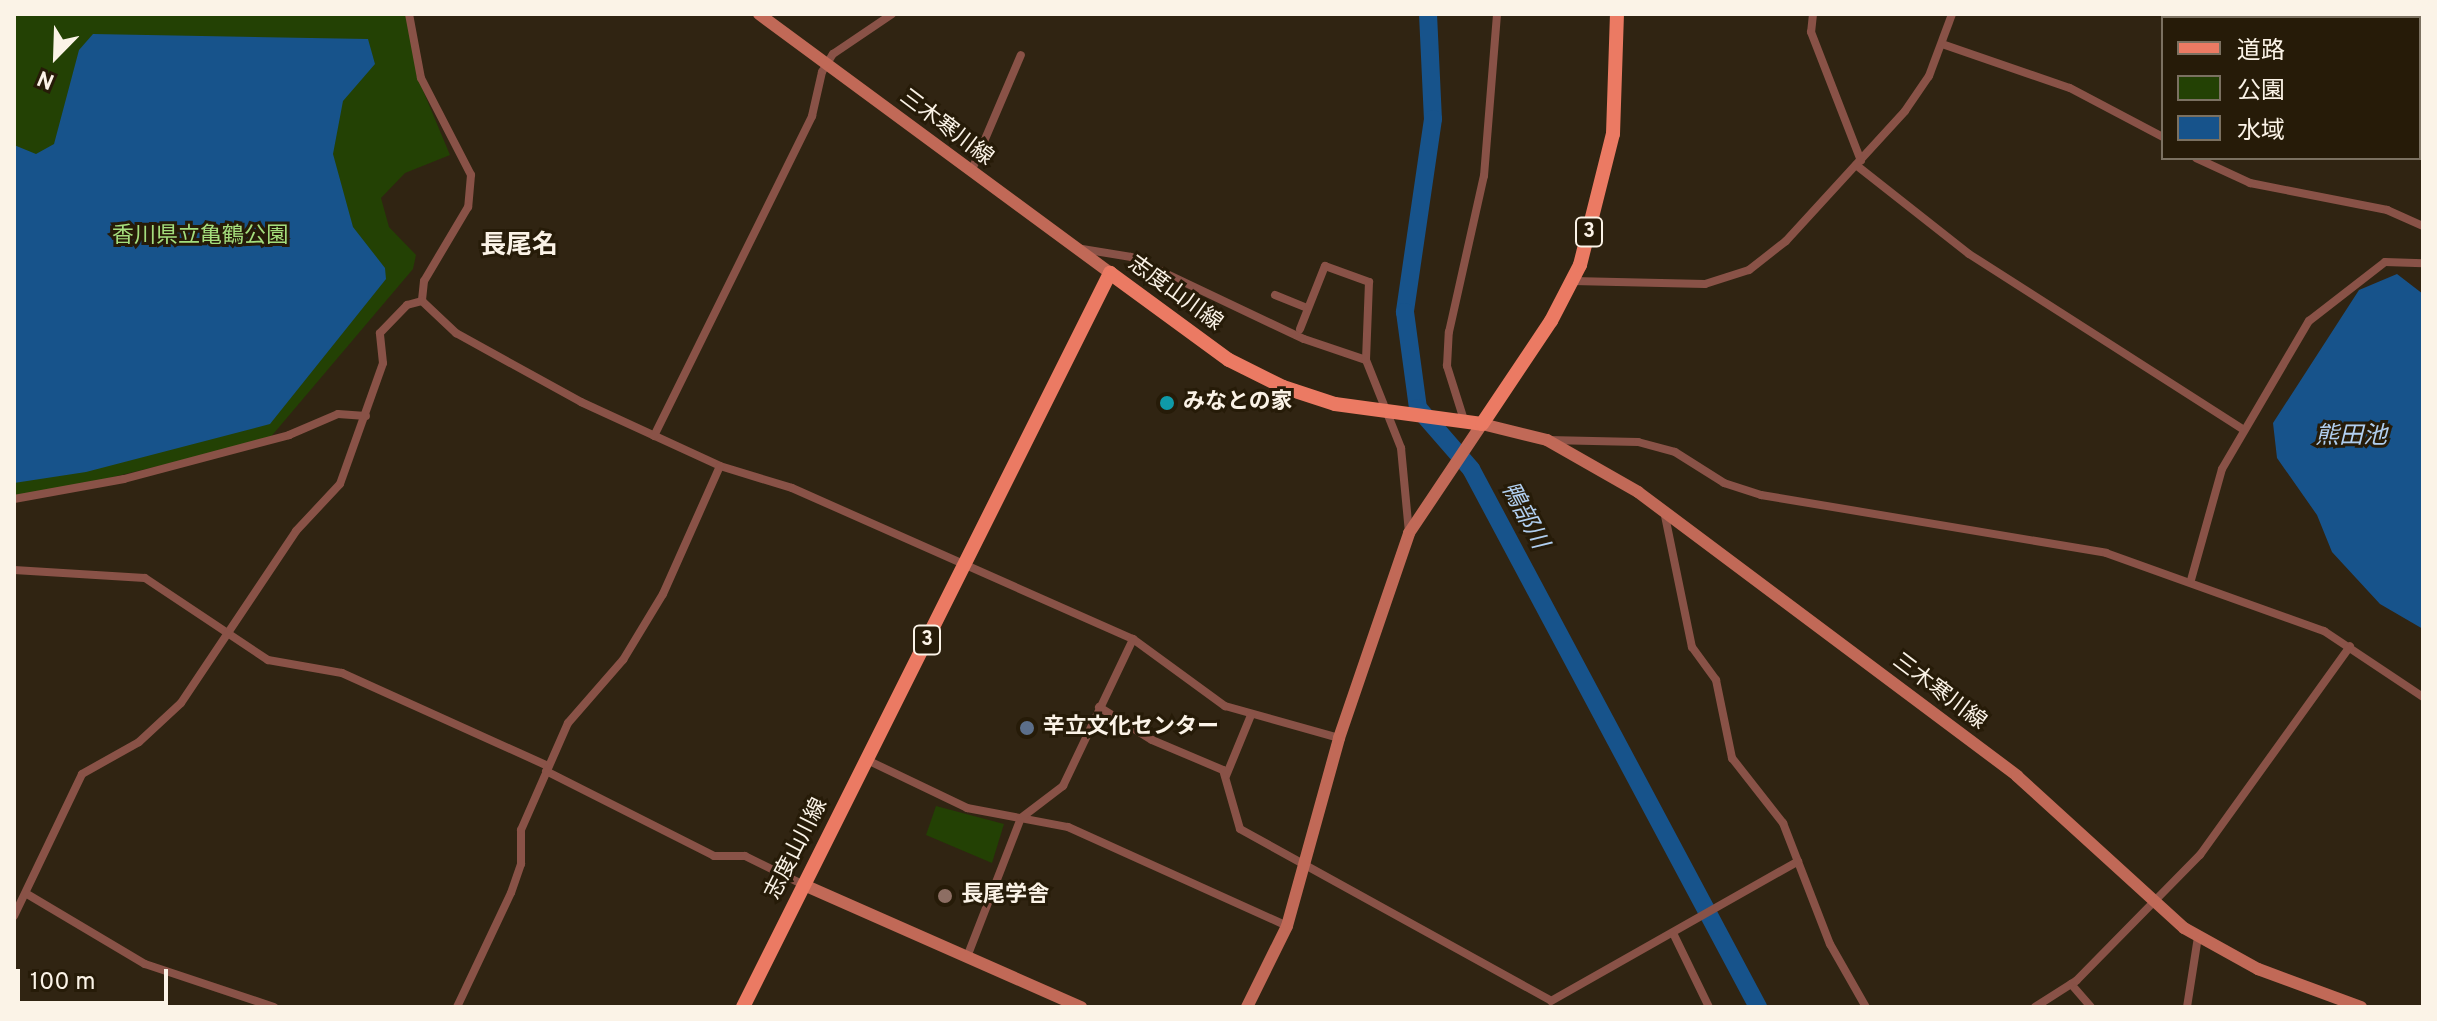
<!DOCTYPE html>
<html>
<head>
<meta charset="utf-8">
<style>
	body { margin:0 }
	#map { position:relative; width:2437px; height:1021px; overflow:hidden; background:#302412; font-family:Overpass,"Noto Sans JP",sans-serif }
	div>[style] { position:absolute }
	.green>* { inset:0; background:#234104 }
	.water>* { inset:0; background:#17538b }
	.river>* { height:18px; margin:-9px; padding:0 9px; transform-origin:9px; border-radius:9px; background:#17538b }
	.street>* { height:8px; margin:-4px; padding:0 4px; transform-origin:4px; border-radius:4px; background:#895247 }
	.secondary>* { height:12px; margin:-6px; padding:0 6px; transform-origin:6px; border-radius:6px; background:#c16957 }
	.primary>* { height:14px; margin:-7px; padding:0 7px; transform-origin:7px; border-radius:7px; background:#eb7a63 }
	.dots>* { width:22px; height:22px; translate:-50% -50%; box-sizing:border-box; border:4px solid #261b08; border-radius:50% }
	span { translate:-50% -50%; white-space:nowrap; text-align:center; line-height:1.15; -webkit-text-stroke:6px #261b08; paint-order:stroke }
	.shield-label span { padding:2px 6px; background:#261b08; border:2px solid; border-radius:6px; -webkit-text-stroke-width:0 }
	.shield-label { font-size:20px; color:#fbf3e7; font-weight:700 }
	.street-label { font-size:22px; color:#fbf3e7 }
	.park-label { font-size:22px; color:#a5de7d }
	.poi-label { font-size:22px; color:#fbf3e7; font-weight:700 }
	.left { translate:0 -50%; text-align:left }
	.water-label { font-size:24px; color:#b1cff0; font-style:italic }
	.quarter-label { font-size:26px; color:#fbf3e7; font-weight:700 }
	.frame { position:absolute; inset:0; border:16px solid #fbf3e7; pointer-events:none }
	.legend { position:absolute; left:2161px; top:16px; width:260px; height:144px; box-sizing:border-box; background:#261b08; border:2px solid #7b7161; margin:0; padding:10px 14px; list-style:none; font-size:24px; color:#fbf3e7 }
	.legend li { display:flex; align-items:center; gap:16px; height:40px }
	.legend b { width:40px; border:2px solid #7b7161 }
	.north { position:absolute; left:16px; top:16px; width:80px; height:80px; -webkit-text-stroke:6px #261b08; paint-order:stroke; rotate:203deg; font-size:22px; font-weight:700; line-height:32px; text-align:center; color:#fbf3e7 }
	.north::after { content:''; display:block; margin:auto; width:28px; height:36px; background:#fbf3e7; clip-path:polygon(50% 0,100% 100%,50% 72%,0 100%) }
	.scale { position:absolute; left:16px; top:969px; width:152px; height:36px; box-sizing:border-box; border:4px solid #fbf3e7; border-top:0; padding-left:10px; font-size:24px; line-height:28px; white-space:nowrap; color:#fbf3e7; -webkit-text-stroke:6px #261b08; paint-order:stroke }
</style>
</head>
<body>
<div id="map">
	<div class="green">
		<i style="clip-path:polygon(14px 14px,409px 14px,417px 76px,450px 155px,405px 173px,381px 198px,389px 227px,416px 255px,413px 269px,269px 439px,14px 501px)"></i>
		<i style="clip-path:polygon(936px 806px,1004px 824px,992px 863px,926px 835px)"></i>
	</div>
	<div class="water">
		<i style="clip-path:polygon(93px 34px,368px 39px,375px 64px,343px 101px,333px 154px,353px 227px,385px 268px,386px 279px,270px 424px,86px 472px,14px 483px,14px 145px,36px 154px,54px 144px,79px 50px)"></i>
		<i style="clip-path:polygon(2397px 274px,2423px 294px,2423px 629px,2380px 604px,2332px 552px,2317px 515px,2277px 458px,2273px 423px,2359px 290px)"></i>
	</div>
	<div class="river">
		<i style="left:1428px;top:14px;width:105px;rotate:87.3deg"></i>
		<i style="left:1433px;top:119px;width:195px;rotate:98.3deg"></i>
		<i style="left:1405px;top:312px;width:97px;rotate:82.3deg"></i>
		<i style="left:1418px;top:408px;width:81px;rotate:49deg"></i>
		<i style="left:1471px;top:469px;width:610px;rotate:61.92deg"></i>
	</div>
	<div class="street">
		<i style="left:409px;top:14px;width:65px;rotate:79.4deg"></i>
		<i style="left:421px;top:78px;width:109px;rotate:62.7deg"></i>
		<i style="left:471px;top:175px;width:32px;rotate:95deg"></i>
		<i style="left:468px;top:207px;width:86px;rotate:120.7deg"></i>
		<i style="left:424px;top:281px;width:20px;rotate:96deg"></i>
		<i style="left:422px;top:301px;width:47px;rotate:43.3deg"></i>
		<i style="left:456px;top:333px;width:143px;rotate:28.9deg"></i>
		<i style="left:581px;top:402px;width:153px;rotate:24.7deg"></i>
		<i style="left:720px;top:466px;width:75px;rotate:17deg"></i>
		<i style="left:792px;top:488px;width:373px;rotate:23.9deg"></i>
		<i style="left:1133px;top:639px;width:114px;rotate:36.1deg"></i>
		<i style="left:1225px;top:706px;width:118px;rotate:15.7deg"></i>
		<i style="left:1813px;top:14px;width:18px;rotate:96deg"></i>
		<i style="left:1811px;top:32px;width:138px;rotate:68.8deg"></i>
		<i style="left:1942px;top:44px;width:135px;rotate:19deg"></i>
		<i style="left:2070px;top:88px;width:105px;rotate:27.8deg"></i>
		<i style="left:2196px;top:158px;width:60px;rotate:24.8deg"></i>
		<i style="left:2250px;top:183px;width:140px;rotate:11.1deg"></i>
		<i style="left:2387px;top:210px;width:39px;rotate:24deg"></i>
		<i style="left:1856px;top:165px;width:144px;rotate:38.2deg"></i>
		<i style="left:1969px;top:254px;width:323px;rotate:32.6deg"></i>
		<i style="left:971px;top:172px;width:127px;rotate:-66.9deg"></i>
		<i style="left:1076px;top:248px;width:56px;rotate:9.3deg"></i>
		<i style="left:1131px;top:257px;width:191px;rotate:25.4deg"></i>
		<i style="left:1304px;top:339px;width:65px;rotate:18.7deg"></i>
		<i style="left:1366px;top:360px;width:95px;rotate:68.3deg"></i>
		<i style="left:1401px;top:448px;width:85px;rotate:84.6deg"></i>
		<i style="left:1573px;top:281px;width:132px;rotate:1.3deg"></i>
		<i style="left:1705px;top:284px;width:46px;rotate:-17.7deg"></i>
		<i style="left:1749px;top:270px;width:47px;rotate:-38.1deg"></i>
		<i style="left:1786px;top:241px;width:176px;rotate:-47.5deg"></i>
		<i style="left:1905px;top:111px;width:42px;rotate:-55.6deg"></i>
		<i style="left:1929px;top:76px;width:66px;rotate:-69.6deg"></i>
		<i style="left:1275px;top:295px;width:35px;rotate:22deg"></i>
		<i style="left:1300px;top:329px;width:68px;rotate:-68.4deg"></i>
		<i style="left:1325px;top:266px;width:47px;rotate:20deg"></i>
		<i style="left:1369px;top:282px;width:78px;rotate:92.2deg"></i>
		<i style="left:1464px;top:420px;width:57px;rotate:-107.5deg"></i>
		<i style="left:1447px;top:366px;width:34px;rotate:-87deg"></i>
		<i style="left:1449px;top:332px;width:160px;rotate:-77.4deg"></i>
		<i style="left:1484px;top:176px;width:163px;rotate:-85.4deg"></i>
		<i style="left:654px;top:436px;width:357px;rotate:-63.7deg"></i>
		<i style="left:812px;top:116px;width:45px;rotate:-77.2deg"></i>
		<i style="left:822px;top:72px;width:21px;rotate:-59deg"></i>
		<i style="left:833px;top:54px;width:71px;rotate:-34.1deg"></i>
		<i style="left:1548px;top:440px;width:90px;rotate:1.3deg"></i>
		<i style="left:1638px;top:442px;width:38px;rotate:15deg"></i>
		<i style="left:1675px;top:452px;width:58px;rotate:32.3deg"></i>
		<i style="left:1724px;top:483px;width:39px;rotate:18deg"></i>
		<i style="left:1761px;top:495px;width:350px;rotate:9.5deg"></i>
		<i style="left:2106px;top:553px;width:232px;rotate:19.7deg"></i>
		<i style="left:2324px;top:631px;width:119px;rotate:33.7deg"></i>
		<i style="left:14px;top:499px;width:112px;rotate:-10.3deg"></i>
		<i style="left:124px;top:479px;width:171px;rotate:-14.9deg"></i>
		<i style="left:289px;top:435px;width:53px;rotate:-23.2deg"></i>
		<i style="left:338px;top:414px;width:28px;rotate:4deg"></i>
		<i style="left:1664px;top:511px;width:139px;rotate:78.4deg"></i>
		<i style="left:1692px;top:647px;width:41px;rotate:54deg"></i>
		<i style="left:1716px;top:680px;width:80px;rotate:78.4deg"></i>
		<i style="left:1732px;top:758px;width:83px;rotate:51.9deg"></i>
		<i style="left:1783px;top:823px;width:130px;rotate:68.8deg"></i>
		<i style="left:1830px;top:944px;width:73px;rotate:60.3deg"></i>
		<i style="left:14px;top:570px;width:131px;rotate:3.5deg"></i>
		<i style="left:145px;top:578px;width:148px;rotate:33.7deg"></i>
		<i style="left:268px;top:660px;width:75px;rotate:10deg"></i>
		<i style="left:342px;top:673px;width:226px;rotate:24.3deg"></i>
		<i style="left:2191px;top:580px;width:115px;rotate:-74.4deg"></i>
		<i style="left:2222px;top:469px;width:172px;rotate:-59.6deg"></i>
		<i style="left:2309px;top:321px;width:96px;rotate:-37.8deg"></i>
		<i style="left:2385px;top:262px;width:38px;rotate:2deg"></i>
		<i style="left:1099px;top:707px;width:62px;rotate:31.9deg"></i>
		<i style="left:1152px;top:740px;width:77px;rotate:22.9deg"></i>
		<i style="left:1223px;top:770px;width:61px;rotate:73.9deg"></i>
		<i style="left:1240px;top:829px;width:355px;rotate:28.9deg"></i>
		<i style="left:1551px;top:1001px;width:284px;rotate:-29.5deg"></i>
		<i style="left:867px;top:760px;width:111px;rotate:25.6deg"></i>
		<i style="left:967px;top:808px;width:103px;rotate:10.7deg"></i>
		<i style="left:1068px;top:827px;width:240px;rotate:24.3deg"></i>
		<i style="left:546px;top:771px;width:188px;rotate:26.8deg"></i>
		<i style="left:714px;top:856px;width:31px"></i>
		<i style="left:745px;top:856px;width:66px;rotate:26.2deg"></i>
		<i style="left:1226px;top:776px;width:66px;rotate:-67.7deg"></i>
		<i style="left:27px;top:894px;width:137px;rotate:30.7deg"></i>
		<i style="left:145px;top:964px;width:136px;rotate:18.4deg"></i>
		<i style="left:14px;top:916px;width:157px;rotate:-64.4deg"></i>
		<i style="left:82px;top:774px;width:65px;rotate:-29.3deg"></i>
		<i style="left:139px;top:742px;width:57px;rotate:-42.9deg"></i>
		<i style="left:181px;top:703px;width:207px;rotate:-56.2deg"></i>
		<i style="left:296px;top:531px;width:64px;rotate:-46.9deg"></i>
		<i style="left:340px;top:484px;width:128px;rotate:-70.4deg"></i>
		<i style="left:383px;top:363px;width:30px;rotate:-96deg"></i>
		<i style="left:380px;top:333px;width:39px;rotate:-46deg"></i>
		<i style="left:407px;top:305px;width:16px;rotate:-15deg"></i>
		<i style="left:1674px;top:935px;width:80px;rotate:64.1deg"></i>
		<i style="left:967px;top:957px;width:149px;rotate:-68.8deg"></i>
		<i style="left:1021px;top:818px;width:53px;rotate:-37.3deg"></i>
		<i style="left:1063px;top:786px;width:163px;rotate:-64.5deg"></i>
		<i style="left:2071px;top:984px;width:30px;rotate:49deg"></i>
		<i style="left:457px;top:1007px;width:126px;rotate:-64.7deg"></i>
		<i style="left:511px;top:893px;width:31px;rotate:-71deg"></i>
		<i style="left:521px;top:864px;width:34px;rotate:-90deg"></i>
		<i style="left:521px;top:830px;width:117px;rotate:-66.3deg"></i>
		<i style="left:568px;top:723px;width:84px;rotate:-48.9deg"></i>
		<i style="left:623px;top:660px;width:77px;rotate:-58.8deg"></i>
		<i style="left:663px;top:594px;width:140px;rotate:-66deg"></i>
		<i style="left:2035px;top:1007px;width:49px;rotate:-32.4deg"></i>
		<i style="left:2076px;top:981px;width:177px;rotate:-45.5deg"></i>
		<i style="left:2200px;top:855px;width:257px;rotate:-54.3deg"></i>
		<i style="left:2187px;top:1007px;width:71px;rotate:-81.1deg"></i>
	</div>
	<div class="secondary">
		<i style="left:759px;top:14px;width:436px;rotate:36.4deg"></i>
		<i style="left:804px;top:885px;width:303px;rotate:23.8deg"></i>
		<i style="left:1247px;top:1007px;width:90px;rotate:-63.7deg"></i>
		<i style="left:1287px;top:926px;width:195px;rotate:-74.5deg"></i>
		<i style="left:1339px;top:738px;width:217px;rotate:-71.1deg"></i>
		<i style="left:1409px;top:533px;width:131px;rotate:-56.2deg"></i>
		<i style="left:1482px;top:424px;width:67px;rotate:13.8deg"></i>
		<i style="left:1547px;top:440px;width:105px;rotate:29.7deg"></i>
		<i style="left:1638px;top:492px;width:474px;rotate:36.8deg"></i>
		<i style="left:2017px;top:776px;width:226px;rotate:42.3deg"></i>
		<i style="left:2184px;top:928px;width:85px;rotate:29deg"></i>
		<i style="left:2258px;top:969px;width:110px;rotate:20.3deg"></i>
	</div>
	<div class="primary">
		<i style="left:743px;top:1007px;width:821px;rotate:-63.43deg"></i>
		<i style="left:1110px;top:273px;width:147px;rotate:36.2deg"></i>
		<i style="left:1229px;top:360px;width:60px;rotate:26.6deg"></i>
		<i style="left:1283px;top:387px;width:55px;rotate:18.1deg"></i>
		<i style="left:1335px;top:404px;width:148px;rotate:7.7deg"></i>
		<i style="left:1482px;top:424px;width:124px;rotate:-56.2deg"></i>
		<i style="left:1551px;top:321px;width:63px;rotate:-62.6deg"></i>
		<i style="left:1580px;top:265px;width:135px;rotate:-75.9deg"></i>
		<i style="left:1613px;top:134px;width:120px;rotate:-88.1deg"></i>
	</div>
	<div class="dots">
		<i style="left:1167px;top:403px;background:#0f9aa8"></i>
		<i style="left:1027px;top:728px;background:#5c6f8a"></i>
		<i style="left:945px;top:896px;background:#8d6e63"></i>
	</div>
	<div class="shield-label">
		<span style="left:1589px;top:232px">3</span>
		<span style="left:927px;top:640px">3</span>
	</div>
	<div class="street-label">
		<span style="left:946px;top:128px;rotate:37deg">三木寒川線</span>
		<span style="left:1175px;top:294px;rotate:36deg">志度山川線</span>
		<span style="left:1939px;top:692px;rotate:37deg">三木寒川線</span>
		<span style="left:797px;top:849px;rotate:-63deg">志度山川線</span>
	</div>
	<div class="park-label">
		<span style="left:200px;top:237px">香川県立亀鶴公園</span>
	</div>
	<div class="poi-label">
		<span class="left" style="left:1183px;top:403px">みなとの家</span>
		<span class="left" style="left:1043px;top:728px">辛立文化センター</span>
		<span class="left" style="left:961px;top:896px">長尾学舎</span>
	</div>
	<div class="water-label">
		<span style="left:2351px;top:438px">熊田池</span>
		<span style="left:1523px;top:516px;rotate:62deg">鴨部川</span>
	</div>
	<div class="quarter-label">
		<span style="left:519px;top:247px">長尾名</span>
	</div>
	<div class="frame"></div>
	<ul class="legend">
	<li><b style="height:10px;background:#eb7a63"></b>道路</li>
	<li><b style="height:22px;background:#234104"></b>公園</li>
	<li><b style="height:22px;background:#17538b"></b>水域</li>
	</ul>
	<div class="north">N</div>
	<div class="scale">100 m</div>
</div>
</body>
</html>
